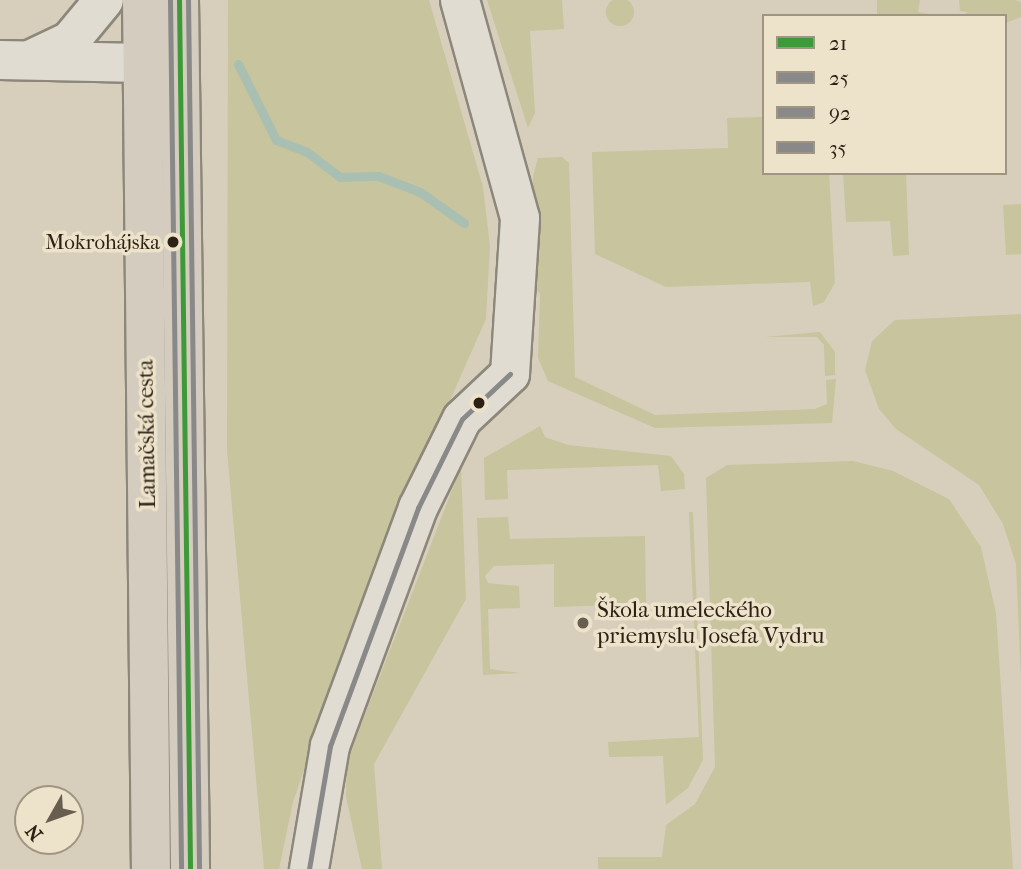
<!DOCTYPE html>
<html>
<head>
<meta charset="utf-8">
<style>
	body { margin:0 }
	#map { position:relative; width:1021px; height:869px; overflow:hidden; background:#d7cfbb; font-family:"IM FELL French Canon",serif }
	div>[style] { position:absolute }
	.green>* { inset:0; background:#c7c49e }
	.round { border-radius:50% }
	.stream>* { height:9px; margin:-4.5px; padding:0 4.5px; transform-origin:4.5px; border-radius:4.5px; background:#a9bfb2 }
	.roads { filter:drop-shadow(2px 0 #8d877b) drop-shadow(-2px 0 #8d877b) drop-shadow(0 2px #8d877b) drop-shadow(0 -2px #8d877b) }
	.minor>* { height:38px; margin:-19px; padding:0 19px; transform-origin:19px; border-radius:19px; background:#e0dcd1 }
	.major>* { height:38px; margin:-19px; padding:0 19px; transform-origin:19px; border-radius:19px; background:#d4ccbe }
	.bus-1>* { height:5px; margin:-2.5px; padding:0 2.5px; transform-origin:2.5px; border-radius:2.5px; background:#3e9a39 }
	.bus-2>* { height:5px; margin:-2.5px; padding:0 2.5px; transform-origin:2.5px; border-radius:2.5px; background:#898989 }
	.bus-3>* { height:5px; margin:-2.5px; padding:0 2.5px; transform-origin:2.5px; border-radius:2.5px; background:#898989 }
	.bus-4>* { height:5px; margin:-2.5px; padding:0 2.5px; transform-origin:2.5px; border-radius:2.5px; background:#898989 }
	.dots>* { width:19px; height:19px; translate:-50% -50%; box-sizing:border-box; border:4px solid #ede3ca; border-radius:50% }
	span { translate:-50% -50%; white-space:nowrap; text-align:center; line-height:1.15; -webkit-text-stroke:7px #ede3ca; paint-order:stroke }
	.bus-label { font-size:21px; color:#2d2116 }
	.right { translate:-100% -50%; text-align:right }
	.street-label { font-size:23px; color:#2d2116 }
	.poi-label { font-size:23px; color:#2d2116 }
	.left { translate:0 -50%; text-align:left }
	.legend { position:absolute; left:762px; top:14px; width:245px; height:161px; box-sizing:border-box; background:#ede3ca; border:2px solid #a09582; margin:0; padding:9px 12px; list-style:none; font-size:21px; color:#2d2116 }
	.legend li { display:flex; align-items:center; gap:14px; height:35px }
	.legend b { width:35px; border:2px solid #a09582 }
	.north { position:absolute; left:14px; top:785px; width:70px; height:70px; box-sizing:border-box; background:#ede3ca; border:2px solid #a09582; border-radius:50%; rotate:230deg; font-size:19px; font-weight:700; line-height:28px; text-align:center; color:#2d2116 }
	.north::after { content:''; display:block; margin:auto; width:24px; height:32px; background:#685e50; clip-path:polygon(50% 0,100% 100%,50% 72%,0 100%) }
</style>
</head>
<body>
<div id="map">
	<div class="green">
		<i class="round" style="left:606px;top:-2px;width:28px;height:28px"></i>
		<i style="clip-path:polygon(228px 0,429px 0,483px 187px,490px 246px,486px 319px,366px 590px,293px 802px,279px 869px,264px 869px,227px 450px)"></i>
		<i style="clip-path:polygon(487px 0,562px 0,564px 29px,530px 31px,535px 113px,528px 128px)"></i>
		<i style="clip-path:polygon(877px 0,920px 0,918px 12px,940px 16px,877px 16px)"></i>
		<i style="clip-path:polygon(959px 0,1015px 0,1021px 2px,1021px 17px,1005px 23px,1005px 16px,961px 16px,968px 12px,960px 11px)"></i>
		<i style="clip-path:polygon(764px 117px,764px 173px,829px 173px,835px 283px,824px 302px,813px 306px,810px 282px,666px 287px,595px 254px,592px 152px,728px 148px,727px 118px)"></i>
		<i style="clip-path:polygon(562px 157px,569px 163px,575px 377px,655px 415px,815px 409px,827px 404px,826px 380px,836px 379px,832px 423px,655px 428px,548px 381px,538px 358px,540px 294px,532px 283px,533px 176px,538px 158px)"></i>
		<i style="clip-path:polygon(843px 173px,906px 173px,909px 255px,893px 256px,890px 221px,846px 222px)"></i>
		<i style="clip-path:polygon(1021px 204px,1021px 254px,1006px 255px,1003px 205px)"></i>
		<i style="clip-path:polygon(1021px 314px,1021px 680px,1016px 564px,1003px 524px,979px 485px,896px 429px,879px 409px,865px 370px,872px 341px,895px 320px)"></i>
		<i style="clip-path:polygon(820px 332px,835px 352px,835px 375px,825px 376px,824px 345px,817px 337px,765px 337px)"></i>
		<i style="clip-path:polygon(540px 426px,545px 437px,568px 445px,671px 456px,684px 474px,685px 489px,661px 491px,658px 465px,507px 470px,508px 499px,485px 500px,484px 458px)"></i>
		<i style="clip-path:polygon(853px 461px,893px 471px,949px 499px,981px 547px,996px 613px,1013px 869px,598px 869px,598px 857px,662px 857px,666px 825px,695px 804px,715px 767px,706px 478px,727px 465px)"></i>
		<i style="clip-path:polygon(461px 467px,466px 599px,374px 764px,382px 869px,362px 869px,346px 797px,347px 761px)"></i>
		<i style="clip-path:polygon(689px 512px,693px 512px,703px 760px,688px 788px,666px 805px,663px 756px,609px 757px,608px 742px,699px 737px)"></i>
		<i style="clip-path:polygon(508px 517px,510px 539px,645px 536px,646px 604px,554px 607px,554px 564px,494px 566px,485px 576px,488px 583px,519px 586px,520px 608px,488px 609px,490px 669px,520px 673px,483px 675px,477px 518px)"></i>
	</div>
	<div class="stream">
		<i style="left:238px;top:64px;width:85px;rotate:63.4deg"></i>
		<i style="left:276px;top:140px;width:33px;rotate:21deg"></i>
		<i style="left:307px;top:152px;width:41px;rotate:37.1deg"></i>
		<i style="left:340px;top:177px;width:38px;rotate:-2deg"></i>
		<i style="left:378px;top:176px;width:45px;rotate:20.9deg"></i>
		<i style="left:420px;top:192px;width:54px;rotate:35.2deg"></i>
	</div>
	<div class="roads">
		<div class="minor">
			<i style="left:32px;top:59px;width:42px;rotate:-25.3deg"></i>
			<i style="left:70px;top:41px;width:53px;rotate:-50.3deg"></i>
			<i style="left:0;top:60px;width:143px;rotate:1.2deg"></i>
			<i style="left:309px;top:869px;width:125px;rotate:-80.3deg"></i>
			<i style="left:330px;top:746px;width:254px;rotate:-69.7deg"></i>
			<i style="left:418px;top:508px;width:99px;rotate:-63.7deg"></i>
			<i style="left:462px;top:419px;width:66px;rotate:-43.2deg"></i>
			<i style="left:510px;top:374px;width:156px;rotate:-86.3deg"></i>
			<i style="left:520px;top:218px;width:226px;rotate:-105.4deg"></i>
		</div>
		<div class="major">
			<i style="left:142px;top:0;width:869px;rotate:89.41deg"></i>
			<i style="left:179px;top:0;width:869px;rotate:89.27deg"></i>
		</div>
	</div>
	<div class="bus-1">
		<i style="left:179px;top:0;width:869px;rotate:89.27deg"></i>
	</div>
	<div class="bus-2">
		<i style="left:170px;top:0;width:869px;rotate:89.27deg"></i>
	</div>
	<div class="bus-3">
		<i style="left:188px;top:0;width:869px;rotate:89.27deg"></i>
	</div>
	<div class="bus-4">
		<i style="left:309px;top:869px;width:125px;rotate:-80.3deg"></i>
		<i style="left:330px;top:746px;width:254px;rotate:-69.7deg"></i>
		<i style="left:418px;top:508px;width:99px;rotate:-63.7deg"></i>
		<i style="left:462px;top:419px;width:66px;rotate:-43.2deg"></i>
	</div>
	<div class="dots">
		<i style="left:173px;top:242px;background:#2d2116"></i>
		<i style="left:479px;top:403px;background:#2d2116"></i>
		<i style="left:583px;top:623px;background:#685e50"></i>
	</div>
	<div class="bus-label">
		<span class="right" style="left:160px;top:242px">Mokrohájska</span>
	</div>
	<div class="street-label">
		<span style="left:147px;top:434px;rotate:-91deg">Lamačská cesta</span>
	</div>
	<div class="poi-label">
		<span class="left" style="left:597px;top:623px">Škola umeleckého<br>priemyslu Josefa Vydru</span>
	</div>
	<ul class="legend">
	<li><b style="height:9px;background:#3e9a39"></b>21</li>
	<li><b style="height:9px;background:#898989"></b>25</li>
	<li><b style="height:9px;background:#898989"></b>92</li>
	<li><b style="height:9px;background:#898989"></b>35</li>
	</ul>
	<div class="north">N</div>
</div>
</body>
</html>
